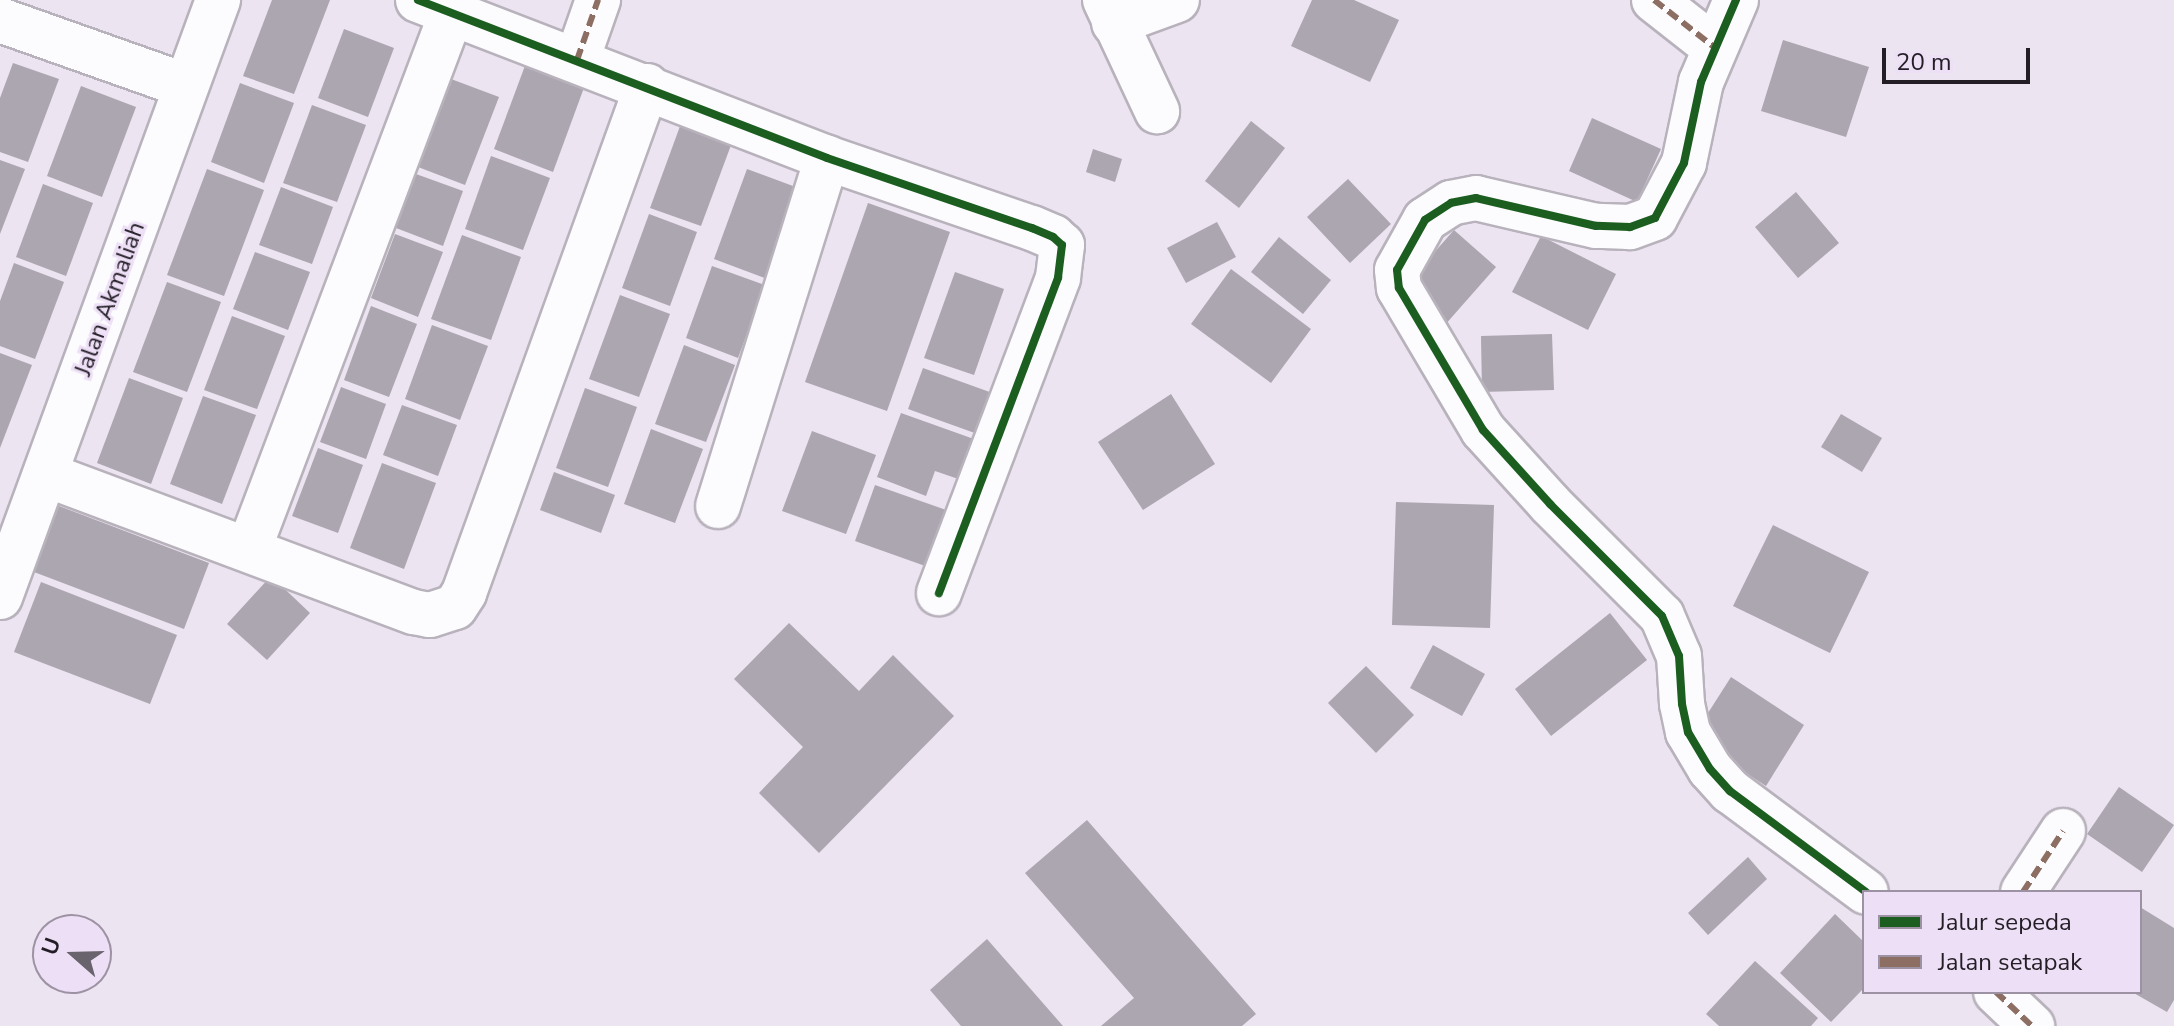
<!DOCTYPE html>
<html>
<head>
<meta charset="utf-8">
<style>
	body { margin:0 }
	#map { position:relative; width:2174px; height:1026px; overflow:hidden; background:#ece4f1; font-family:"Nunito Sans",sans-serif }
	div>[style] { position:absolute }
	.building>* { inset:0; background:#aca6b0 }
	.roads { filter:drop-shadow(2px 0 #b8b2bc) drop-shadow(-2px 0 #b8b2bc) drop-shadow(0 2px #b8b2bc) drop-shadow(0 -2px #b8b2bc) }
	.minor>* { height:44px; margin:-22px; padding:0 22px; transform-origin:22px; border-radius:22px; background:#fcfbfd }
	.quiet>* { height:6px; margin-top:-3px; transform-origin:0; background:repeating-linear-gradient(90deg,#8d6e63 0 12px,transparent 0 18px) }
	.cycleway>* { height:8px; margin:-4px; padding:0 4px; transform-origin:4px; border-radius:4px; background:#1b5e20 }
	span { translate:-50% -50%; white-space:nowrap; text-align:center; line-height:1.15; -webkit-text-stroke:6px #eddff6; paint-order:stroke }
	.street-label { font-size:24px; color:#231e26 }
	.legend { position:absolute; left:1862px; top:890px; width:280px; height:104px; box-sizing:border-box; background:#eddff6; border:2px solid #9c92a3; margin:0; padding:10px 14px; list-style:none; font-size:24px; color:#231e26 }
	.legend li { display:flex; align-items:center; gap:16px; height:40px }
	.legend b { width:40px; border:2px solid #9c92a3 }
	.north { position:absolute; left:32px; top:914px; width:80px; height:80px; box-sizing:border-box; background:#eddff6; border:2px solid #9c92a3; border-radius:50%; rotate:290deg; font-size:22px; font-weight:700; line-height:32px; text-align:center; color:#231e26 }
	.north::after { content:''; display:block; margin:auto; width:28px; height:36px; background:#69636d; clip-path:polygon(50% 0,100% 100%,50% 72%,0 100%) }
	.scale { position:absolute; left:1882px; top:48px; width:148px; height:36px; box-sizing:border-box; border:4px solid #231e26; border-top:0; padding-left:10px; font-size:24px; line-height:28px; white-space:nowrap; color:#231e26; -webkit-text-stroke:6px #eddff6; paint-order:stroke }
</style>
</head>
<body>
<div id="map">
	<div class="building">
		<i style="clip-path:polygon(272px 0,330px 0,294px 94px,243px 76px)"></i>
		<i style="clip-path:polygon(1312px 0,1354px 0,1399px 20px,1370px 82px,1291px 46px)"></i>
		<i style="clip-path:polygon(344px 29px,394px 48px,368px 117px,318px 98px)"></i>
		<i style="clip-path:polygon(1783px 40px,1869px 67px,1846px 137px,1761px 111px)"></i>
		<i style="clip-path:polygon(13px 63px,59px 79px,28px 162px,0 152px,0 98px)"></i>
		<i style="clip-path:polygon(526px 63px,585px 85px,553px 172px,494px 149px)"></i>
		<i style="clip-path:polygon(451px 79px,499px 97px,465px 185px,418px 167px)"></i>
		<i style="clip-path:polygon(240px 83px,294px 103px,264px 183px,211px 162px)"></i>
		<i style="clip-path:polygon(81px 86px,136px 107px,102px 197px,47px 176px)"></i>
		<i style="clip-path:polygon(312px 105px,366px 125px,337px 202px,283px 183px)"></i>
		<i style="clip-path:polygon(683px 118px,734px 137px,701px 226px,650px 208px)"></i>
		<i style="clip-path:polygon(1592px 118px,1661px 149px,1637px 202px,1569px 171px)"></i>
		<i style="clip-path:polygon(1251px 121px,1285px 148px,1239px 208px,1205px 181px)"></i>
		<i style="clip-path:polygon(1093px 149px,1122px 159px,1115px 182px,1086px 172px)"></i>
		<i style="clip-path:polygon(491px 156px,550px 178px,523px 250px,465px 229px)"></i>
		<i style="clip-path:polygon(0 160px,25px 169px,0 234px)"></i>
		<i style="clip-path:polygon(207px 169px,264px 190px,224px 296px,167px 275px)"></i>
		<i style="clip-path:polygon(747px 169px,801px 189px,767px 279px,714px 259px)"></i>
		<i style="clip-path:polygon(416px 174px,463px 191px,443px 246px,396px 228px)"></i>
		<i style="clip-path:polygon(1348px 179px,1391px 224px,1350px 263px,1307px 217px)"></i>
		<i style="clip-path:polygon(43px 184px,93px 203px,66px 276px,16px 257px)"></i>
		<i style="clip-path:polygon(281px 187px,333px 207px,312px 264px,259px 245px)"></i>
		<i style="clip-path:polygon(1796px 192px,1839px 243px,1798px 278px,1755px 227px)"></i>
		<i style="clip-path:polygon(868px 203px,950px 232px,887px 411px,805px 382px)"></i>
		<i style="clip-path:polygon(649px 214px,697px 232px,670px 306px,622px 288px)"></i>
		<i style="clip-path:polygon(1217px 222px,1236px 257px,1186px 283px,1167px 248px)"></i>
		<i style="clip-path:polygon(1454px 230px,1496px 267px,1444px 326px,1402px 289px)"></i>
		<i style="clip-path:polygon(395px 234px,443px 252px,418px 317px,371px 298px)"></i>
		<i style="clip-path:polygon(462px 235px,521px 257px,491px 340px,431px 319px)"></i>
		<i style="clip-path:polygon(1541px 236px,1616px 274px,1588px 330px,1512px 292px)"></i>
		<i style="clip-path:polygon(1279px 237px,1331px 280px,1303px 314px,1251px 272px)"></i>
		<i style="clip-path:polygon(255px 252px,310px 272px,288px 330px,233px 309px)"></i>
		<i style="clip-path:polygon(14px 263px,64px 282px,35px 359px,0 346px,0 301px)"></i>
		<i style="clip-path:polygon(712px 266px,765px 285px,738px 358px,686px 338px)"></i>
		<i style="clip-path:polygon(1231px 269px,1311px 329px,1271px 383px,1191px 324px)"></i>
		<i style="clip-path:polygon(955px 272px,1004px 289px,974px 375px,924px 358px)"></i>
		<i style="clip-path:polygon(167px 282px,221px 302px,187px 392px,133px 372px)"></i>
		<i style="clip-path:polygon(620px 295px,670px 314px,639px 397px,589px 379px)"></i>
		<i style="clip-path:polygon(371px 306px,417px 324px,389px 397px,344px 380px)"></i>
		<i style="clip-path:polygon(232px 316px,285px 336px,257px 409px,204px 390px)"></i>
		<i style="clip-path:polygon(432px 325px,488px 346px,460px 420px,405px 399px)"></i>
		<i style="clip-path:polygon(1552px 334px,1554px 390px,1482px 392px,1481px 336px)"></i>
		<i style="clip-path:polygon(684px 345px,735px 365px,706px 442px,655px 424px)"></i>
		<i style="clip-path:polygon(0 353px,32px 365px,0 448px)"></i>
		<i style="clip-path:polygon(923px 368px,998px 395px,983px 436px,908px 409px)"></i>
		<i style="clip-path:polygon(129px 378px,183px 398px,151px 484px,97px 463px)"></i>
		<i style="clip-path:polygon(341px 387px,386px 404px,366px 459px,320px 442px)"></i>
		<i style="clip-path:polygon(585px 388px,637px 407px,608px 487px,556px 468px)"></i>
		<i style="clip-path:polygon(1171px 394px,1215px 464px,1143px 510px,1098px 442px)"></i>
		<i style="clip-path:polygon(203px 396px,256px 415px,222px 504px,170px 484px)"></i>
		<i style="clip-path:polygon(402px 405px,457px 425px,438px 476px,383px 455px)"></i>
		<i style="clip-path:polygon(901px 413px,985px 443px,970px 483px,935px 471px,926px 496px,877px 477px)"></i>
		<i style="clip-path:polygon(1841px 414px,1882px 438px,1862px 472px,1821px 447px)"></i>
		<i style="clip-path:polygon(651px 429px,703px 449px,675px 523px,624px 504px)"></i>
		<i style="clip-path:polygon(812px 431px,876px 455px,846px 534px,782px 511px)"></i>
		<i style="clip-path:polygon(318px 448px,363px 465px,338px 533px,292px 516px)"></i>
		<i style="clip-path:polygon(382px 463px,436px 483px,404px 569px,350px 548px)"></i>
		<i style="clip-path:polygon(554px 472px,615px 495px,601px 533px,540px 510px)"></i>
		<i style="clip-path:polygon(875px 485px,949px 511px,928px 567px,855px 541px)"></i>
		<i style="clip-path:polygon(1396px 502px,1494px 505px,1490px 628px,1392px 625px)"></i>
		<i style="clip-path:polygon(59px 506px,209px 563px,184px 629px,34px 572px)"></i>
		<i style="clip-path:polygon(1773px 525px,1869px 572px,1830px 653px,1733px 606px)"></i>
		<i style="clip-path:polygon(271px 576px,310px 613px,267px 660px,227px 624px)"></i>
		<i style="clip-path:polygon(41px 582px,177px 635px,150px 704px,14px 652px)"></i>
		<i style="clip-path:polygon(1610px 613px,1647px 660px,1551px 736px,1515px 689px)"></i>
		<i style="clip-path:polygon(789px 623px,859px 691px,893px 655px,954px 716px,819px 853px,759px 793px,803px 747px,734px 679px)"></i>
		<i style="clip-path:polygon(1433px 645px,1485px 674px,1462px 716px,1410px 688px)"></i>
		<i style="clip-path:polygon(1366px 666px,1414px 715px,1376px 753px,1328px 703px)"></i>
		<i style="clip-path:polygon(1731px 677px,1804px 725px,1766px 786px,1692px 738px)"></i>
		<i style="clip-path:polygon(2119px 787px,2174px 825px,2142px 872px,2087px 834px)"></i>
		<i style="clip-path:polygon(1087px 820px,1256px 1014px,1242px 1026px,1101px 1026px,1134px 998px,1025px 873px)"></i>
		<i style="clip-path:polygon(1748px 857px,1767px 879px,1708px 935px,1688px 913px)"></i>
		<i style="clip-path:polygon(2140px 907px,2174px 928px,2174px 1000px,2167px 1012px,2132px 992px,2140px 992px)"></i>
		<i style="clip-path:polygon(1835px 914px,1864px 942px,1864px 988px,1831px 1022px,1780px 973px)"></i>
		<i style="clip-path:polygon(987px 939px,1063px 1026px,961px 1026px,930px 990px)"></i>
		<i style="clip-path:polygon(1755px 961px,1818px 1018px,1811px 1026px,1719px 1026px,1706px 1014px)"></i>
	</div>
	<div class="roads">
		<div class="minor">
			<i style="left:418px;top:0;width:438px;rotate:21.1deg"></i>
			<i style="left:827px;top:158px;width:217px;rotate:18.9deg"></i>
			<i style="left:1032px;top:228px;width:23px;rotate:23deg"></i>
			<i style="left:1053px;top:237px;width:12px;rotate:42deg"></i>
			<i style="left:1062px;top:245px;width:33px;rotate:97deg"></i>
			<i style="left:1058px;top:278px;width:337px;rotate:110.7deg"></i>
			<i style="left:1105px;top:0;width:123px;rotate:64.9deg"></i>
			<i style="left:1654px;top:0;width:76px;rotate:38.1deg"></i>
			<i style="left:1736px;top:0;width:89px;rotate:113.1deg"></i>
			<i style="left:1701px;top:82px;width:83px;rotate:101.9deg"></i>
			<i style="left:1684px;top:163px;width:62px;rotate:117.8deg"></i>
			<i style="left:1655px;top:218px;width:27px;rotate:160deg"></i>
			<i style="left:1630px;top:227px;width:34px;rotate:-178deg"></i>
			<i style="left:1596px;top:226px;width:123px;rotate:-166.9deg"></i>
			<i style="left:1476px;top:198px;width:25px;rotate:169deg"></i>
			<i style="left:1451px;top:203px;width:31px;rotate:147deg"></i>
			<i style="left:1425px;top:220px;width:57px;rotate:119.2deg"></i>
			<i style="left:1397px;top:270px;width:18px;rotate:84deg"></i>
			<i style="left:1399px;top:288px;width:165px;rotate:59.4deg"></i>
			<i style="left:1483px;top:430px;width:100px;rotate:47.8deg"></i>
			<i style="left:1550px;top:504px;width:158px;rotate:45deg"></i>
			<i style="left:1662px;top:616px;width:43px;rotate:67deg"></i>
			<i style="left:1679px;top:656px;width:48px;rotate:86.4deg"></i>
			<i style="left:1682px;top:704px;width:29px;rotate:78deg"></i>
			<i style="left:1688px;top:732px;width:43px;rotate:59.3deg"></i>
			<i style="left:1710px;top:769px;width:30px;rotate:48deg"></i>
			<i style="left:1730px;top:791px;width:169px;rotate:36.6deg"></i>
			<i style="left:0;top:20px;width:197px;rotate:19.5deg"></i>
			<i style="left:1114px;top:23px;width:67px;rotate:-20.1deg"></i>
			<i style="left:577px;top:60px;width:64px;rotate:-70.7deg"></i>
			<i style="left:47px;top:475px;width:392px;rotate:20.5deg"></i>
			<i style="left:414px;top:612px;width:16px;rotate:11deg"></i>
			<i style="left:430px;top:615px;width:26px;rotate:-18deg"></i>
			<i style="left:455px;top:607px;width:17px;rotate:-57deg"></i>
			<i style="left:464px;top:593px;width:539px;rotate:-70.15deg"></i>
			<i style="left:718px;top:506px;width:365px;rotate:-72.6deg"></i>
			<i style="left:249px;top:549px;width:574px;rotate:-69.29deg"></i>
			<i style="left:0;top:597px;width:636px;rotate:-69.94deg"></i>
			<i style="left:2023px;top:892px;width:73px;rotate:-56.7deg"></i>
			<i style="left:1996px;top:992px;width:50px;rotate:43.4deg"></i>
		</div>
	</div>
	<div class="quiet">
		<i style="left:1654px;top:0;width:76px;rotate:38.1deg"></i>
		<i style="left:577px;top:60px;width:64px;rotate:-70.7deg"></i>
		<i style="left:2023px;top:892px;width:73px;rotate:-56.7deg"></i>
		<i style="left:1996px;top:992px;width:50px;rotate:43.4deg"></i>
	</div>
	<div class="cycleway">
		<i style="left:418px;top:0;width:438px;rotate:21.1deg"></i>
		<i style="left:827px;top:158px;width:217px;rotate:18.9deg"></i>
		<i style="left:1032px;top:228px;width:23px;rotate:23deg"></i>
		<i style="left:1053px;top:237px;width:12px;rotate:42deg"></i>
		<i style="left:1062px;top:245px;width:33px;rotate:97deg"></i>
		<i style="left:1058px;top:278px;width:337px;rotate:110.7deg"></i>
		<i style="left:1736px;top:0;width:89px;rotate:113.1deg"></i>
		<i style="left:1701px;top:82px;width:83px;rotate:101.9deg"></i>
		<i style="left:1684px;top:163px;width:62px;rotate:117.8deg"></i>
		<i style="left:1655px;top:218px;width:27px;rotate:160deg"></i>
		<i style="left:1630px;top:227px;width:34px;rotate:-178deg"></i>
		<i style="left:1596px;top:226px;width:123px;rotate:-166.9deg"></i>
		<i style="left:1476px;top:198px;width:25px;rotate:169deg"></i>
		<i style="left:1451px;top:203px;width:31px;rotate:147deg"></i>
		<i style="left:1425px;top:220px;width:57px;rotate:119.2deg"></i>
		<i style="left:1397px;top:270px;width:18px;rotate:84deg"></i>
		<i style="left:1399px;top:288px;width:165px;rotate:59.4deg"></i>
		<i style="left:1483px;top:430px;width:100px;rotate:47.8deg"></i>
		<i style="left:1550px;top:504px;width:158px;rotate:45deg"></i>
		<i style="left:1662px;top:616px;width:43px;rotate:67deg"></i>
		<i style="left:1679px;top:656px;width:48px;rotate:86.4deg"></i>
		<i style="left:1682px;top:704px;width:29px;rotate:78deg"></i>
		<i style="left:1688px;top:732px;width:43px;rotate:59.3deg"></i>
		<i style="left:1710px;top:769px;width:30px;rotate:48deg"></i>
		<i style="left:1730px;top:791px;width:169px;rotate:36.6deg"></i>
	</div>
	<div class="street-label">
		<span style="left:110px;top:299px;rotate:-70deg">Jalan Akmaliah</span>
	</div>
	<ul class="legend">
	<li><b style="height:10px;background:#1b5e20"></b>Jalur sepeda</li>
	<li><b style="height:10px;background:#8d6e63"></b>Jalan setapak</li>
	</ul>
	<div class="north">U</div>
	<div class="scale">20 m</div>
</div>
</body>
</html>
